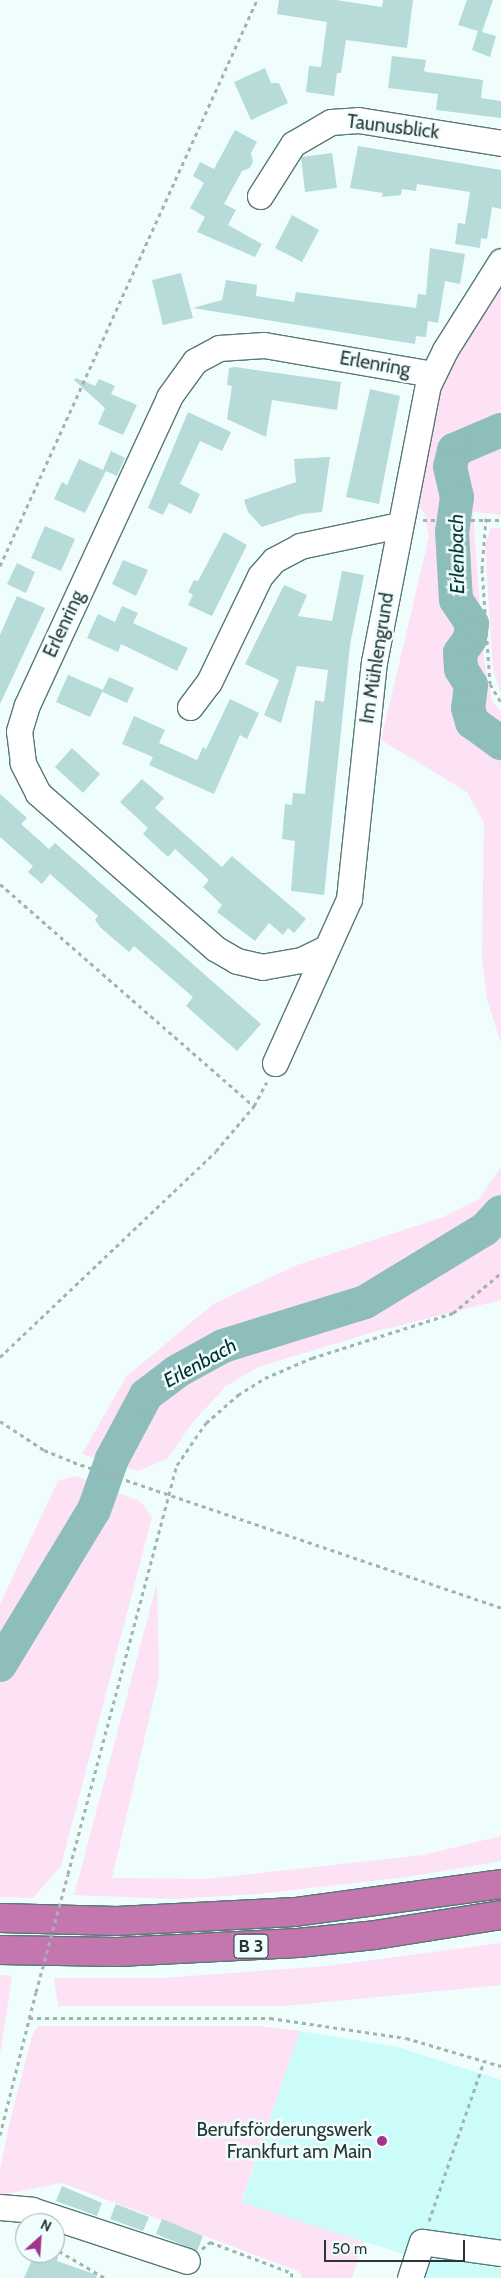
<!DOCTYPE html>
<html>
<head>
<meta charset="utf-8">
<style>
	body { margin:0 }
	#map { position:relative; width:501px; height:2278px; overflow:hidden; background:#effefd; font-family:Cabin,sans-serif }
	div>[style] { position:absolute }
	.built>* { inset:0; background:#ccfcf9 }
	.green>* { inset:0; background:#fde1f4 }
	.river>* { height:34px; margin:-17px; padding:0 17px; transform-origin:17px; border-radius:17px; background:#8ebebb }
	.building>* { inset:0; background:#b6dbd8 }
	.path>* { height:3px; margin-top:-1.5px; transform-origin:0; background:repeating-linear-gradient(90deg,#a4b3b2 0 4px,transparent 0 8px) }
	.roads { filter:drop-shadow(1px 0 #577877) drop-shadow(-1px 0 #577877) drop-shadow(0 1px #577877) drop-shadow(0 -1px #577877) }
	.minor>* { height:25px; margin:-12.5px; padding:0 12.5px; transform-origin:12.5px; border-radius:12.5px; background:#fff }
	.highway>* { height:28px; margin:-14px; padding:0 14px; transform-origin:14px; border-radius:14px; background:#c476af }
	.path-bridge>* { height:3px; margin-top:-1.5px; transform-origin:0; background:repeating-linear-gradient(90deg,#a4b3b2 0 4px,transparent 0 8px) }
	.dots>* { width:14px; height:14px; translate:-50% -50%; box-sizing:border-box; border:2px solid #effefd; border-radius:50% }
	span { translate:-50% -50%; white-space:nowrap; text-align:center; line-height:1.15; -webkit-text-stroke:5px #effefd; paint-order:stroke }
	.shield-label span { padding:1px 4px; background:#effefd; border:1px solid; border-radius:4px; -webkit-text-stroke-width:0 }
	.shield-label { font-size:18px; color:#283636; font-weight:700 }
	.street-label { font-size:19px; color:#283636 }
	.poi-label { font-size:19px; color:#283636 }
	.right { translate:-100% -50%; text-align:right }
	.water-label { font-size:20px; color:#00302f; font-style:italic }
	.north { position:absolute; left:15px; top:2213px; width:50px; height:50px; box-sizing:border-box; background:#effefd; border:1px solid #9faead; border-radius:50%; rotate:26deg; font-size:14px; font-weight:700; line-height:20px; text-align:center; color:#283636 }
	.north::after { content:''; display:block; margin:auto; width:18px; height:22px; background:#a5328c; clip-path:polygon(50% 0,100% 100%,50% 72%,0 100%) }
	.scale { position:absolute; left:324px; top:2240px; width:141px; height:22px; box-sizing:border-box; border:2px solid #283636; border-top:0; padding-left:6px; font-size:15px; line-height:18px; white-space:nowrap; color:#283636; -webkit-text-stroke:4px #effefd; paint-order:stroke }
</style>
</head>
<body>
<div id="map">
	<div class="built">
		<i style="clip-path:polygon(300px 2031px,398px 2047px,501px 2080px,501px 2278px,420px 2278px,426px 2261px,241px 2203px)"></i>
	</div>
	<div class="green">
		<i style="clip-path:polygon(501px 279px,501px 414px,479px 427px,456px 433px,460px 471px,464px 457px,475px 447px,501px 439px,501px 515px,473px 512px,484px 660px,492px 701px,501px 711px,501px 1044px,487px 999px,482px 956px,484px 823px,467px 792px,381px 740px,429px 537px,424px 512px,414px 503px,434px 404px,460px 344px)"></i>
		<i style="clip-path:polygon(491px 527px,501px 529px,501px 694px,493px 670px,485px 545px)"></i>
		<i style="clip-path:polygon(501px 1167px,501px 1300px,377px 1331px,258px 1367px,226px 1386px,193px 1422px,167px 1459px,138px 1471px,82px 1454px,126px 1377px,213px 1304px,297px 1265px,443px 1217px,479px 1199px)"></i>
		<i style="clip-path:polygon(75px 1476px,140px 1501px,152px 1517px,61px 1866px,33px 1898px,0 1897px,0 1604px,58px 1481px)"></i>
		<i style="clip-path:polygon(157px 1583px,159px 1676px,112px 1878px,206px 1879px,423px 1855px,501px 1836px,501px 1861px,407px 1877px,258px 1894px,175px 1899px,74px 1895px)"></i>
		<i style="clip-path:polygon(501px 1943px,501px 1985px,284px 2006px,58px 2006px,54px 1978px,162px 1978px,327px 1966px)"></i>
		<i style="clip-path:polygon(0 1975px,12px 1976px,0 2055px)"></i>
		<i style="clip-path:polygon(38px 2026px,258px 2026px,300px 2031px,241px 2202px,364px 2242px,352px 2278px,303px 2278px,298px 2271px,62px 2183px,0 2195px,0 2170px,10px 2121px,32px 2036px)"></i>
	</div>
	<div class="river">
		<i style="left:501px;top:430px;width:51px;rotate:156.9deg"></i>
		<i style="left:454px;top:450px;width:17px;rotate:103deg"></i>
		<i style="left:450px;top:467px;width:31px;rotate:77deg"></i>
		<i style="left:457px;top:497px;width:34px;rotate:98deg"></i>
		<i style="left:452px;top:531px;width:69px;rotate:86.7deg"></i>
		<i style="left:456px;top:600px;width:29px;rotate:56deg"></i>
		<i style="left:472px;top:624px;width:15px;rotate:98deg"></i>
		<i style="left:470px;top:639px;width:17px;rotate:126deg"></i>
		<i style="left:460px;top:653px;width:16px;rotate:86deg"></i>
		<i style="left:461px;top:669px;width:19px;rotate:58deg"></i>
		<i style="left:471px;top:685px;width:23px;rotate:97deg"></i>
		<i style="left:468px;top:708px;width:15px;rotate:74deg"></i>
		<i style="left:472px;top:722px;width:36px;rotate:36deg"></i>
		<i style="left:0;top:1665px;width:181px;rotate:-58.8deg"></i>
		<i style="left:94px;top:1510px;width:54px;rotate:-70.6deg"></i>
		<i style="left:112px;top:1459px;width:72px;rotate:-62deg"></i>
		<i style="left:146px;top:1395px;width:38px;rotate:-37deg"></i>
		<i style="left:176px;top:1372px;width:54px;rotate:-29deg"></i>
		<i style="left:223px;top:1346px;width:149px;rotate:-17.2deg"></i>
		<i style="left:365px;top:1302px;width:140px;rotate:-31.3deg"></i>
		<i style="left:485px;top:1229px;width:23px;rotate:-47deg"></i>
	</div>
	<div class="building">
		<i style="clip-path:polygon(279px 0,336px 0,382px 7px,383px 0,413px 0,407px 48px,346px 40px,341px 73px,337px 73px,334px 96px,306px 92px,309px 66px,321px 67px,327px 22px,277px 14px)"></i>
		<i style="clip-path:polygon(467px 0,493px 0,482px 32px,496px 36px,490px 57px,472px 50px,478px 31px,458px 25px)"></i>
		<i style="clip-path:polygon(392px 56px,426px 60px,424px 71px,427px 72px,483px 80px,481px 98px,501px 101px,501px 118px,436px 110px,438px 94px,388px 88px)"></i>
		<i style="clip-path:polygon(265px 68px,271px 83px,279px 83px,288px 103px,251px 120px,234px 82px)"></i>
		<i style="clip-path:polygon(235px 130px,257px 142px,251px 153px,253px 162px,250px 168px,242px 171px,224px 204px,236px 210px,228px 225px,262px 244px,255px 257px,197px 232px,205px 217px,190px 208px,204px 183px,193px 176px,200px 162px,214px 169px)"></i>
		<i style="clip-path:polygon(358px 146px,501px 170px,501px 209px,492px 207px,487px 239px,481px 238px,480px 248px,455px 244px,458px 223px,465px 224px,470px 192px,417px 184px,416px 191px,402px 189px,401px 195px,382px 197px,383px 193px,350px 188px)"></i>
		<i style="clip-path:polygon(332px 153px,337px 188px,305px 192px,301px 157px)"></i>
		<i style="clip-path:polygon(292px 215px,319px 230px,302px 262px,275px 248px)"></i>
		<i style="clip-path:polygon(430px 248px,465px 254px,460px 284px,445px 281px,438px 323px,428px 321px,426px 337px,416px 336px,415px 344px,193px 308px,222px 300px,226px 280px,257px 285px,256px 296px,294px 302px,296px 292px,416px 308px,418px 294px,426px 295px)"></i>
		<i style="clip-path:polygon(181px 273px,193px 318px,163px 325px,152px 280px)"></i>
		<i style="clip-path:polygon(235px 367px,341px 382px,337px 410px,272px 400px,266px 437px,227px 419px,232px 386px,227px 385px,229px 368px)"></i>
		<i style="clip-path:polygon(76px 378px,95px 386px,99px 379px,115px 386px,111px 394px,137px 405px,123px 435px,98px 424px,105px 408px,74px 380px)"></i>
		<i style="clip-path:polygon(370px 389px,400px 396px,379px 504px,346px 497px)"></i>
		<i style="clip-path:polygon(188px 412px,231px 432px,222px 451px,200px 441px,180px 484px,200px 494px,191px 514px,169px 503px,163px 515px,148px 508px)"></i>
		<i style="clip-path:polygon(111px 451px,125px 458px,117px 476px,106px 471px,85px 513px,54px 499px,62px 482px,67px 485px,79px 459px,103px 470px)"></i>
		<i style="clip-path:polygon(330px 457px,322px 512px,302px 514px,262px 527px,248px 512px,244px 500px,296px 482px,294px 459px)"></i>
		<i style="clip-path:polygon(45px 526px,75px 539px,61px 571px,31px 558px)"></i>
		<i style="clip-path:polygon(224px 532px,247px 545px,212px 616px,188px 605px,193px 595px,188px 592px,194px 580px,198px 581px)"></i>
		<i style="clip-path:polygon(123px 560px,148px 570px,136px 596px,112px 584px)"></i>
		<i style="clip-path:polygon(17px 563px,35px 572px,26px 593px,7px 584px)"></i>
		<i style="clip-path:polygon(342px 571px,364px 575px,350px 645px,324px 895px,291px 891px,295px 841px,282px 839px,285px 804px,292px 805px,293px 793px,305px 794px,315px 700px,324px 702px,328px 670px,297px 666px,281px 723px,264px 715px,279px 680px,245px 664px,284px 585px,307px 595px,298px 616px,332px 621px)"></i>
		<i style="clip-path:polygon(17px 596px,45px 608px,0 704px,0 635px)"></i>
		<i style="clip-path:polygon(122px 606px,138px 613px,133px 623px,188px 648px,177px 671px,121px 644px,118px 652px,87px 638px,98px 614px,115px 622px)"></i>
		<i style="clip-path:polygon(68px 675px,103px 690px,90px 717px,56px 702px)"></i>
		<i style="clip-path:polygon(109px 677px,134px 688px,127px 703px,102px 692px)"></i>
		<i style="clip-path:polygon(230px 699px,259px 713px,247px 739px,240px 735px,214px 794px,149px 765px,153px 757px,122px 744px,134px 716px,165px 730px,159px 743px,197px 760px,203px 747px,206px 749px)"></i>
		<i style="clip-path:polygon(72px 748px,100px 774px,83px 793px,55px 767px)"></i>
		<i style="clip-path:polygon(142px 779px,164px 798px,155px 808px,222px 867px,232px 856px,306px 919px,294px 933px,288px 928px,283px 935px,269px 923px,255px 941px,217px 912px,222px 905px,203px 887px,209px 880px,175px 849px,168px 857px,143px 834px,148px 828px,120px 802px)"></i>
		<i style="clip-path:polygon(0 794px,27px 818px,21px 824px,49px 849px,55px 843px,261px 1024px,237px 1051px,186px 1006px,193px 997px,134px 946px,129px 952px,101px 928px,95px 920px,98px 916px,50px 874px,42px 884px,28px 872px,33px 866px,0 837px)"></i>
		<i style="clip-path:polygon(62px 2186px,102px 2203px,97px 2216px,56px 2201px)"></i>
		<i style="clip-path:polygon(116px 2204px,149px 2217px,143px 2231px,110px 2219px)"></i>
		<i style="clip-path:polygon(162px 2219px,203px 2236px,197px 2251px,156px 2234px)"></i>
		<i style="clip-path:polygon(35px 2253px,58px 2256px,57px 2261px,97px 2275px,96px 2278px,24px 2278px)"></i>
	</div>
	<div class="path">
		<i style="left:486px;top:518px;width:51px;rotate:94.5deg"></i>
		<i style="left:482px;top:569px;width:115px;rotate:86deg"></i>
		<i style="left:490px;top:684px;width:21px;rotate:59deg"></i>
		<i style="left:423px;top:520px;width:78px"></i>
		<i style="left:0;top:566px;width:622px;rotate:-65.58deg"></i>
		<i style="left:0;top:884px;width:337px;rotate:41.2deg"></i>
		<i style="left:0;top:1357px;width:298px;rotate:-43.6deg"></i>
		<i style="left:216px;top:1151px;width:59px;rotate:-49.8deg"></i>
		<i style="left:254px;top:1106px;width:27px;rotate:-62deg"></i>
		<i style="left:0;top:1421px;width:53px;rotate:33.4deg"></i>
		<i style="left:44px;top:1450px;width:31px;rotate:22deg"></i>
		<i style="left:73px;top:1462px;width:452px;rotate:18.8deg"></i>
		<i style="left:68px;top:1874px;width:423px;rotate:-75.1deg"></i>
		<i style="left:177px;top:1465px;width:51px;rotate:-55.4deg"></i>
		<i style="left:206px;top:1423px;width:43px;rotate:-41.2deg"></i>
		<i style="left:238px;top:1395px;width:32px;rotate:-32deg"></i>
		<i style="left:265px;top:1378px;width:51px;rotate:-23.1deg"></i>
		<i style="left:312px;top:1358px;width:148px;rotate:-17.7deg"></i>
		<i style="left:453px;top:1313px;width:62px;rotate:-39.8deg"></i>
		<i style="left:29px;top:2018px;width:241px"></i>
		<i style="left:270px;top:2018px;width:137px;rotate:8.4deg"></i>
		<i style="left:406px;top:2038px;width:99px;rotate:16.4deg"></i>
		<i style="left:0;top:2135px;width:147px;rotate:-75.9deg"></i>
		<i style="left:429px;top:2221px;width:169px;rotate:-71deg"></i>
		<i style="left:62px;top:2242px;width:9px;rotate:108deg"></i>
		<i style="left:59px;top:2251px;width:53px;rotate:30.4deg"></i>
		<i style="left:202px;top:2249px;width:11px;rotate:-41deg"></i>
		<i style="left:210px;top:2242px;width:88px;rotate:20.7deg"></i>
		<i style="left:292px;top:2273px;width:5px;rotate:101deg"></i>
	</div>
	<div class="roads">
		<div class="minor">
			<i style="left:260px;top:196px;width:62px;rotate:-57.6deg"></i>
			<i style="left:293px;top:144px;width:44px;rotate:-30.1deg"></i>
			<i style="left:331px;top:122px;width:27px;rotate:-4deg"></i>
			<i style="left:358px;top:120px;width:145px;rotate:9.1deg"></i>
			<i style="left:190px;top:707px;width:31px;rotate:-53deg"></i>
			<i style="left:209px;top:682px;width:118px;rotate:-64.3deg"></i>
			<i style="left:260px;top:576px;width:21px;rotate:-49deg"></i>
			<i style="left:274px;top:560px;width:30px;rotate:-28deg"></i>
			<i style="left:300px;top:546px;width:101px;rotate:-12deg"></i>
			<i style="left:326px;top:948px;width:28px;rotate:154deg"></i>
			<i style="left:301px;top:960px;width:39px;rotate:170deg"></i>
			<i style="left:263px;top:967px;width:27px;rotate:-167deg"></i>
			<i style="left:237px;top:961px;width:24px;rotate:-150deg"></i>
			<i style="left:216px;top:949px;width:237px;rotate:-138.8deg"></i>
			<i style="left:38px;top:793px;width:34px;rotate:-117deg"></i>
			<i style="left:23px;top:763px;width:32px;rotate:-97deg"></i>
			<i style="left:19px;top:731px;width:27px;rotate:-73deg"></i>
			<i style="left:27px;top:705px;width:339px;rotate:-65.2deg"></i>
			<i style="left:169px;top:397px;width:44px;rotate:-54.2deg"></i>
			<i style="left:195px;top:361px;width:27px;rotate:-28deg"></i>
			<i style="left:219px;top:348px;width:45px;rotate:-3.8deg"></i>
			<i style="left:264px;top:345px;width:170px;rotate:9.8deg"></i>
			<i style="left:275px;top:1063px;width:180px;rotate:-65.7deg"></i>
			<i style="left:349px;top:899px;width:238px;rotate:-84deg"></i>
			<i style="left:374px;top:662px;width:282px;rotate:-79deg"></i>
			<i style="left:428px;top:385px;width:39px;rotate:-64deg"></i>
			<i style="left:445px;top:350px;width:105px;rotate:-57.8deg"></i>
			<i style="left:0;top:2207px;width:32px;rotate:5deg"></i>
			<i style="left:32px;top:2210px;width:163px;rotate:18.2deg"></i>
			<i style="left:410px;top:2278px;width:38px;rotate:-72deg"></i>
			<i style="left:422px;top:2242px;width:80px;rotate:7.9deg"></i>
		</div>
		<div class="highway">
			<i style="left:0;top:1918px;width:117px;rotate:1.5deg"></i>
			<i style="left:117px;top:1921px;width:178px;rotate:-2.9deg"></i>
			<i style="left:295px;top:1912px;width:208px;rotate:-7.7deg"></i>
			<i style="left:0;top:1950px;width:118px;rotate:1deg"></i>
			<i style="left:118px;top:1952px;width:180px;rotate:-2.9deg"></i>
			<i style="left:298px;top:1943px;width:77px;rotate:-5.9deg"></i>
			<i style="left:375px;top:1935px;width:128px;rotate:-9deg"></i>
		</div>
	</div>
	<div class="path-bridge">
		<i style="left:36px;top:1992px;width:122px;rotate:-74.8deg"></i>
	</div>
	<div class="dots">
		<i style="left:382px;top:2141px;background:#a5328c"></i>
	</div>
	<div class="shield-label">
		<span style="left:251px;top:1946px">B 3</span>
	</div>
	<div class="street-label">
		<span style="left:393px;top:127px;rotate:7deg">Taunusblick</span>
		<span style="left:375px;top:364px;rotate:10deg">Erlenring</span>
		<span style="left:64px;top:624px;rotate:-65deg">Erlenring</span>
		<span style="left:377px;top:658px;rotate:-81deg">Im Mühlengrund</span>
	</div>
	<div class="poi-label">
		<span class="right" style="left:372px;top:2141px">Berufsförderungswerk<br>Frankfurt am Main</span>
	</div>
	<div class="water-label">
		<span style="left:457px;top:554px;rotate:-91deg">Erlenbach</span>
		<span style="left:200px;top:1363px;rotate:-29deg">Erlenbach</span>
	</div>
	<div class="north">N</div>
	<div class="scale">50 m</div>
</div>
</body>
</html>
